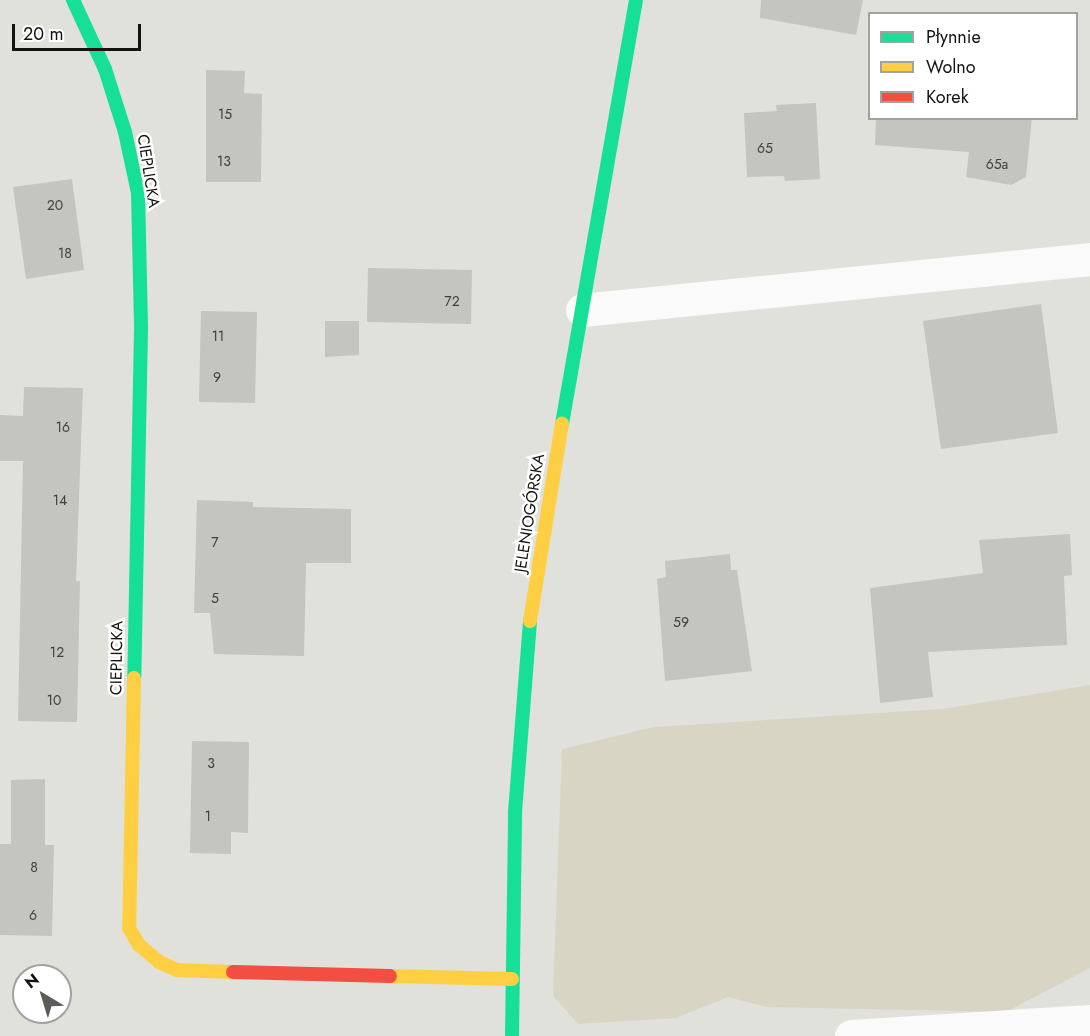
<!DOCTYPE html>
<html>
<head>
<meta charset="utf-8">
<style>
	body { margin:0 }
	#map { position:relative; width:1090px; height:1036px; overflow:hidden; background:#e1e1dc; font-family:Jost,sans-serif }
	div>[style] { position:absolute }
	.green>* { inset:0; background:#d8d5c4 }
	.building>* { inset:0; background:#c4c4c0 }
	.street>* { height:33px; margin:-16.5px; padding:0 16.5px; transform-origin:16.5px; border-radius:16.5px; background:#fafafa }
	.fast>* { height:14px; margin:-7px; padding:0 7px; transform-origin:7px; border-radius:7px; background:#16e098 }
	.slow>* { height:14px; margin:-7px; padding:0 7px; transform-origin:7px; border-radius:7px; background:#ffcf43 }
	.jam>* { height:14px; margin:-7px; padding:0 7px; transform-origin:7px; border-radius:7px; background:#f24e42 }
	span { translate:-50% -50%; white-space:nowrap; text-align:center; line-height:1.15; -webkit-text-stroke:5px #fff; paint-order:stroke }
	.number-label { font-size:14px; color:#3f3f3c }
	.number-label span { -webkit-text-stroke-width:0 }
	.street-label { font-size:16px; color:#131310 }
	.legend { position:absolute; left:868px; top:12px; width:210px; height:108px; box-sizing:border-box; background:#fff; border:2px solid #a1a19f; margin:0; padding:8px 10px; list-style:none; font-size:18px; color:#131310 }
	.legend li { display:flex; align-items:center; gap:12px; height:30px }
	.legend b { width:30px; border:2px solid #a1a19f }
	.north { position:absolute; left:12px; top:964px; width:60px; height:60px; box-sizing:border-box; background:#fff; border:2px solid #a1a19f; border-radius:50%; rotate:322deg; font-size:16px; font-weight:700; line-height:24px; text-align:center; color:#131310 }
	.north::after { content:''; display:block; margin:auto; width:21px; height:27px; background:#5b5b57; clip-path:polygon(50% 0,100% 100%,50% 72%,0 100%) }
	.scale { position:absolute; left:12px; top:24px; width:129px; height:27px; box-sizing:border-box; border:3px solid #131310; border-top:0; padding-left:8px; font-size:18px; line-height:21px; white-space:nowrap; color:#131310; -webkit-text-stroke:4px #fff; paint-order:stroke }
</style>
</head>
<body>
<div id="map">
	<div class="green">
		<i style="clip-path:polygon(1090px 685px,1090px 968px,1006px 1012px,766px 1007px,728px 997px,676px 1018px,578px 1024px,553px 996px,562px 749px,654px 727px,942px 709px)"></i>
	</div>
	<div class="building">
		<i style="clip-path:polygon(761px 0,863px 0,856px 35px,760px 18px)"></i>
		<i style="clip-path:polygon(206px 70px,245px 71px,244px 93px,262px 94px,261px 182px,206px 182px)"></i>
		<i style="clip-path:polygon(816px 103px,820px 179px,785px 181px,784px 176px,747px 177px,744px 113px,777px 111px,776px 105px)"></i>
		<i style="clip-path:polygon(876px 118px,1032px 118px,1026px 177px,1011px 185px,966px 177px,969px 152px,875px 145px)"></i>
		<i style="clip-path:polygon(72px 179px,84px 270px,26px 279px,13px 187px)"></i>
		<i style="clip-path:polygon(368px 268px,472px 270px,471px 324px,367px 322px)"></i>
		<i style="clip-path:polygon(1041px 304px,1058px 433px,941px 449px,923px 321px)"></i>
		<i style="clip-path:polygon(201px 311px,257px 312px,255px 403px,199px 402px)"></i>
		<i style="clip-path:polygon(325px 321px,359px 321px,359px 355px,325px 357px)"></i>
		<i style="clip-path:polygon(24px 387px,83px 388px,76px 581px,80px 581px,77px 722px,18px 721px,23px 461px,0 461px,0 415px,23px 416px)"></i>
		<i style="clip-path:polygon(197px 500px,253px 502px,253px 507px,351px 509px,351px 563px,306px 563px,304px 656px,214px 654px,210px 613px,194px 613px)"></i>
		<i style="clip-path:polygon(1070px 534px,1072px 575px,1064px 576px,1067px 645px,928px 652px,933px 697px,880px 703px,870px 588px,983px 573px,979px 540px)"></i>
		<i style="clip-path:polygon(730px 554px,731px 570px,737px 570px,752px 671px,665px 681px,657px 579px,666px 577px,665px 561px)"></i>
		<i style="clip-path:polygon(192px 741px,249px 742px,248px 833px,231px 832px,231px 854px,190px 853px)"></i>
		<i style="clip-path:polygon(45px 779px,45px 845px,54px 845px,52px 936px,0 935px,0 844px,11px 844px,11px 780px)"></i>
	</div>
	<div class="street">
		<i style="left:582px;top:310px;width:511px;rotate:-5.73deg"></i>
		<i style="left:851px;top:1036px;width:239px;rotate:-3.6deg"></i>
	</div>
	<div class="fast">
		<i style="left:73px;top:0;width:76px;rotate:65.1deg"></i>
		<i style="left:105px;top:69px;width:66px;rotate:72.4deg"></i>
		<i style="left:125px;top:132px;width:62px;rotate:78deg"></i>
		<i style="left:138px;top:193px;width:136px;rotate:88.7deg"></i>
		<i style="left:141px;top:329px;width:349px;rotate:91.1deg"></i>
		<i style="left:562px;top:424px;width:430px;rotate:-80.1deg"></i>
		<i style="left:512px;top:1036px;width:224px;rotate:-89.2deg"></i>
		<i style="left:515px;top:812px;width:192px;rotate:-85.5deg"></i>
	</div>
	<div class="slow">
		<i style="left:530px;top:621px;width:200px;rotate:-80.8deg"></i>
		<i style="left:134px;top:678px;width:250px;rotate:91.1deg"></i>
		<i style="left:129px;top:928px;width:20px;rotate:60deg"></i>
		<i style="left:139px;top:945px;width:26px;rotate:40deg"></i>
		<i style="left:159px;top:962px;width:20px;rotate:24deg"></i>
		<i style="left:177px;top:970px;width:56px;rotate:2deg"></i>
		<i style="left:390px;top:976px;width:122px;rotate:1.4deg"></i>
	</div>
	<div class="jam">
		<i style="left:233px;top:972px;width:157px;rotate:1.5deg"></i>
	</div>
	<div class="number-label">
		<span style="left:225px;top:114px">15</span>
		<span style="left:765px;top:148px">65</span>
		<span style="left:224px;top:161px">13</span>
		<span style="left:997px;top:164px">65a</span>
		<span style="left:55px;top:205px">20</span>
		<span style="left:65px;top:253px">18</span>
		<span style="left:452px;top:301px">72</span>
		<span style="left:218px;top:336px">11</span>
		<span style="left:217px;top:377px">9</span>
		<span style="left:63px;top:427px">16</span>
		<span style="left:60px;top:500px">14</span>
		<span style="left:215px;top:542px">7</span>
		<span style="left:215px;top:598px">5</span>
		<span style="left:681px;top:622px">59</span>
		<span style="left:57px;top:652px">12</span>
		<span style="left:54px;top:700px">10</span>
		<span style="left:211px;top:763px">3</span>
		<span style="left:208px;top:816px">1</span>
		<span style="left:34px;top:867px">8</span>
		<span style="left:33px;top:915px">6</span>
	</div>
	<div class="street-label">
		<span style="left:148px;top:171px;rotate:81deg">CIEPLICKA</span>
		<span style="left:530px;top:513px;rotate:-81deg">JELENIOGÓRSKA</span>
		<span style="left:117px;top:658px;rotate:-89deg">CIEPLICKA</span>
	</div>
	<ul class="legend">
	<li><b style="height:8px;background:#16e098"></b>Płynnie</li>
	<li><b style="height:8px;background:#ffcf43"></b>Wolno</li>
	<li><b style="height:8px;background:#f24e42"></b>Korek</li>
	</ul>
	<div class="north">N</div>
	<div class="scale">20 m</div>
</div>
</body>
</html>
